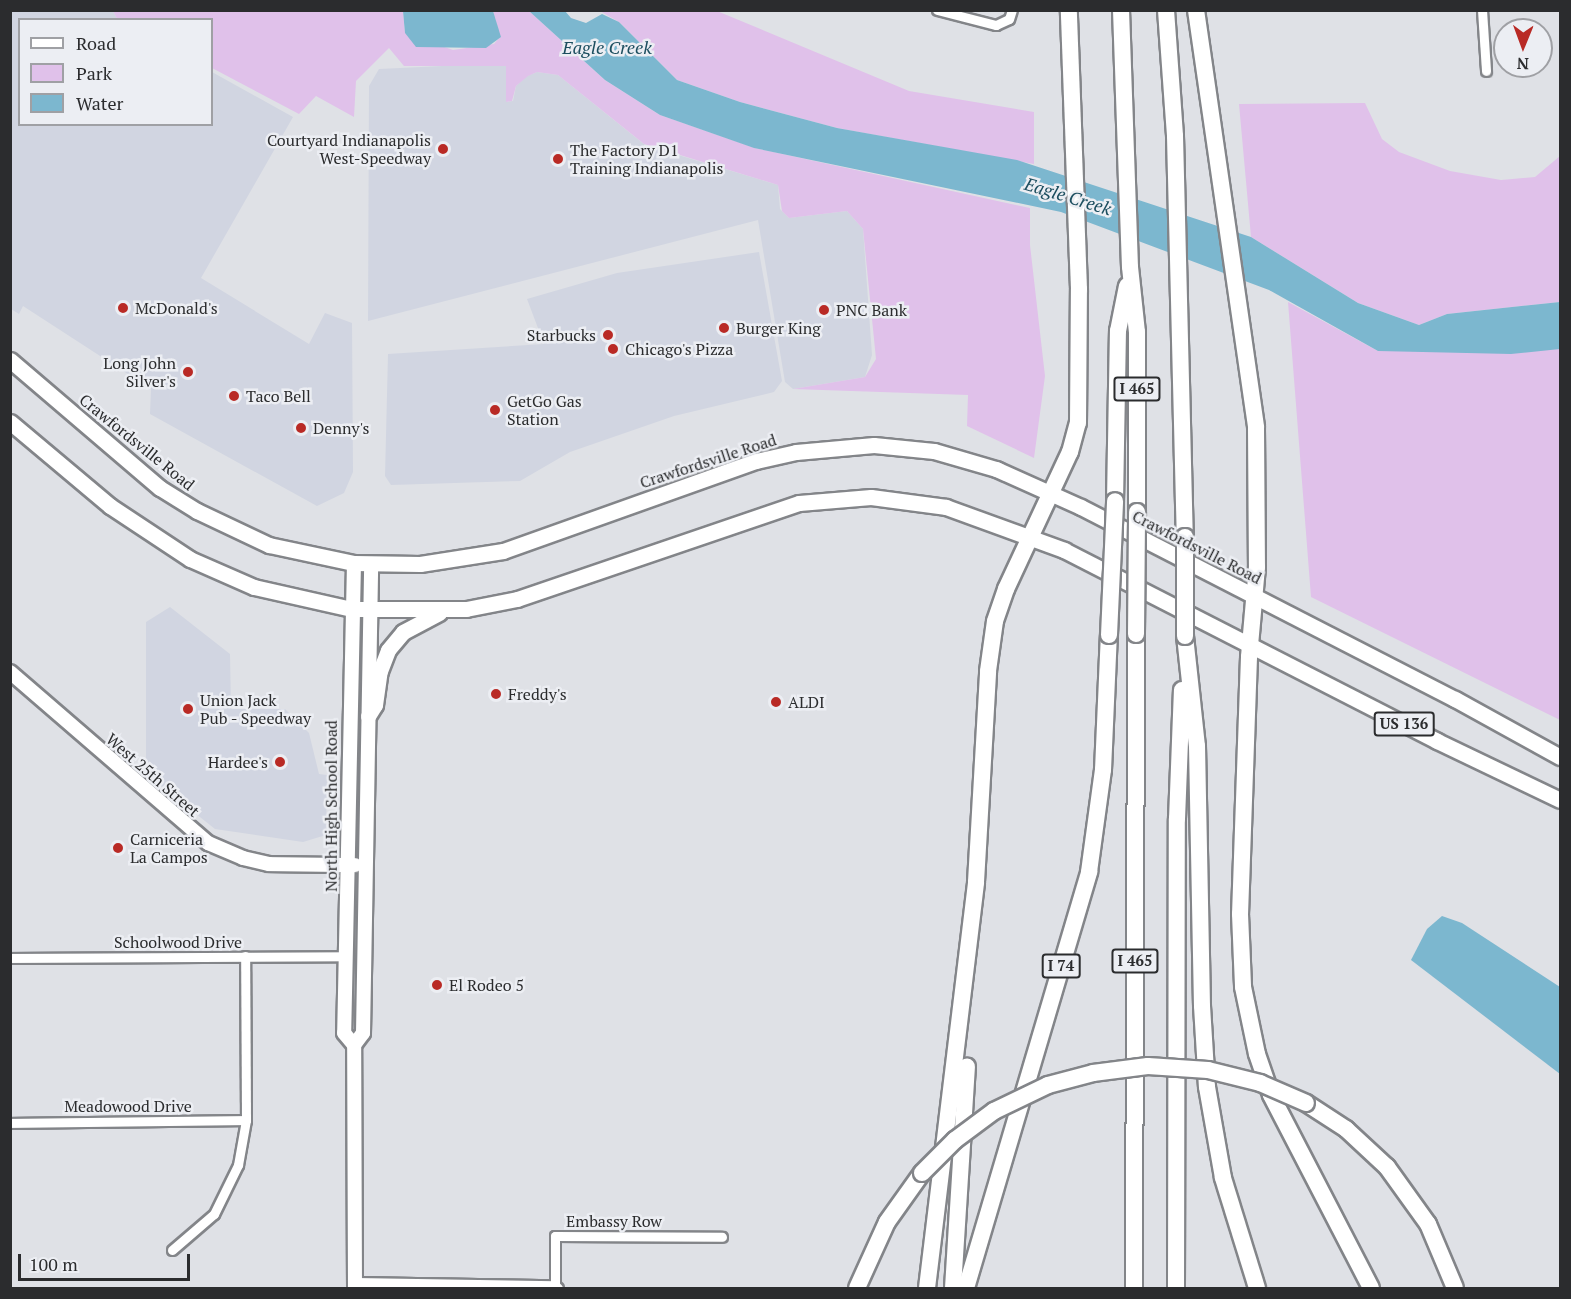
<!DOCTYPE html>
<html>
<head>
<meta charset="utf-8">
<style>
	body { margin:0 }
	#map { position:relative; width:1571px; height:1299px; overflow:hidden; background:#dfe1e6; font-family:"PT Serif",serif }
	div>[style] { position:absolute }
	.built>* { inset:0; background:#d1d5e1 }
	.green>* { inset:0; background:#e0c1ea }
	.water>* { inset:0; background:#7cb7cf }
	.roads { filter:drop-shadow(2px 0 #838589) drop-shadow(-2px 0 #838589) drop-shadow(0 2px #838589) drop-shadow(0 -2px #838589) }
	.street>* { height:9px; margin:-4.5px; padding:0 4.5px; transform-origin:4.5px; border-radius:4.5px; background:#fff }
	.secondary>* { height:14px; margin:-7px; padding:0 7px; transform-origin:7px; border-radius:7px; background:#fff }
	.primary>* { height:15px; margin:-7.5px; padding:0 7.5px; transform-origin:7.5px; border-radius:7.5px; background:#fff }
	.highway>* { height:16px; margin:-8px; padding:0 8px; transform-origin:8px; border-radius:8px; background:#fff }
	.bridges { filter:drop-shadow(2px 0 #838589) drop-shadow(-2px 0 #838589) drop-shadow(0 2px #838589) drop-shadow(0 -2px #838589) }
	.highway-bridge>* { height:16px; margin:-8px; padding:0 8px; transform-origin:8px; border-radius:8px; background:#fff }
	.dots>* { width:16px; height:16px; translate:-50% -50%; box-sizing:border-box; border:3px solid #eceef3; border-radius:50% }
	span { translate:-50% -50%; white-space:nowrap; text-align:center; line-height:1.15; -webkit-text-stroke:5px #eceef3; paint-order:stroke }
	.shield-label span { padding:2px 4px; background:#eceef3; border:2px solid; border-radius:4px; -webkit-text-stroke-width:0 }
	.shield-label { font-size:15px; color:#2b2c2e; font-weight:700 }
	.poi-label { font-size:16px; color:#2b2c2e }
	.right { translate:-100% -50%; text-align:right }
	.left { translate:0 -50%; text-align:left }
	.street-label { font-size:16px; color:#2b2c2e }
	.water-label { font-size:18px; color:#1c4e5f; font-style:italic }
	.frame { position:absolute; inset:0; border:12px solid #2b2c2e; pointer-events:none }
	.legend { position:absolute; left:18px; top:18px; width:195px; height:108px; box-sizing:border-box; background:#eceef3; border:2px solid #9fa0a4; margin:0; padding:8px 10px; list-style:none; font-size:18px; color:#2b2c2e }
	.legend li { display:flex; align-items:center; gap:12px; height:30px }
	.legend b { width:30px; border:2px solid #9fa0a4 }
	.north { position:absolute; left:1493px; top:18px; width:60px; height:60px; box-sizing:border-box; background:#eceef3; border:2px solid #9fa0a4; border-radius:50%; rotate:181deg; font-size:16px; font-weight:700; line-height:24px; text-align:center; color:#2b2c2e }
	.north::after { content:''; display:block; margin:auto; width:21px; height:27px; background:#b92a25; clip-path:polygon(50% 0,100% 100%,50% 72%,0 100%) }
	.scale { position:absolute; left:18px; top:1254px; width:172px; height:27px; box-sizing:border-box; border:3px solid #2b2c2e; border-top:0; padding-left:8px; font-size:18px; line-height:21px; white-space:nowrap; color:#2b2c2e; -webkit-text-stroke:4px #eceef3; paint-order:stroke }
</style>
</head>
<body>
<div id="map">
	<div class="built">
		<i style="clip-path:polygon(10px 11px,113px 11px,117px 19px,20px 20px,20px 124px,212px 124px,212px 72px,293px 117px,201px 278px,309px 344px,325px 313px,352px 323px,353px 472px,344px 493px,317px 506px,150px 414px,151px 389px,23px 306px,19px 314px,11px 309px)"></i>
		<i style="clip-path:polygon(463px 65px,506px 66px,506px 102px,513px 101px,516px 86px,527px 76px,537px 72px,558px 75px,645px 145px,778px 185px,780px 209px,789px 218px,847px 211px,863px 229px,872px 355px,865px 377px,793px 389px,785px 382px,758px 220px,368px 321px,369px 86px,379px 69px)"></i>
		<i style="clip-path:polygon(759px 252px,782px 381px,774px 392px,674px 416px,570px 452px,520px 481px,391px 485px,385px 476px,388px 354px,544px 344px,527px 299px,617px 273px)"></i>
		<i style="clip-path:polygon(170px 607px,230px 654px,231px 709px,285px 709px,309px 733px,319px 774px,327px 775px,326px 835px,303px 842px,215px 829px,146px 774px,146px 622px)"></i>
	</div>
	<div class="green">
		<i style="clip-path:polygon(113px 11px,403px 11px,405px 33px,453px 50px,494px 44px,500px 37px,493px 11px,529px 11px,605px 80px,660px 115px,755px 148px,1030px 208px,1030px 245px,1045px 376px,1034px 458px,967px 426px,968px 395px,793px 389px,865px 377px,876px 359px,863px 229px,847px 211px,789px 218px,782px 211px,778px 185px,644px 144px,558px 75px,537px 72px,528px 76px,516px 86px,512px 101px,506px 102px,506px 66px,404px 66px,389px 48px,356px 81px,354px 117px,316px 96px,299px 114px,212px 68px,212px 20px,117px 19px)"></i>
		<i style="clip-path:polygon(600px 11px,717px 11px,909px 91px,1034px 112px,1034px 164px,837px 128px,740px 102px,677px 80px,619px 22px)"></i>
		<i style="clip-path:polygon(1365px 103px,1382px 139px,1399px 152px,1450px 171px,1501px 180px,1535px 177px,1560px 156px,1560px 302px,1447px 314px,1419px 325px,1358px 303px,1251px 237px,1239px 104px)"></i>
		<i style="clip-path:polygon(1288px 302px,1378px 351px,1560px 344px,1560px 720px,1311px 597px)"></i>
	</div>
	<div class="water">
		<i style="clip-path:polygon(403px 11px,493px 11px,501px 37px,486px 48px,416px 47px,405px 33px)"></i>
		<i style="clip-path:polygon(529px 11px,565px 11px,571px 18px,586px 23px,602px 14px,619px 22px,677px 80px,740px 102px,837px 128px,1017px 160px,1251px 237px,1358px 303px,1419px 325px,1447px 314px,1560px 302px,1560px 349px,1511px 354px,1378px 351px,1269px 290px,1061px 212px,754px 148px,660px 115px,605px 80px)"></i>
		<i style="clip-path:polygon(1442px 916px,1462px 923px,1560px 987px,1560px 1074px,1411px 960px,1427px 929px)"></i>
	</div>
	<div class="roads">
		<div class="street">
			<i style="left:937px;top:10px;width:61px;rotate:14.3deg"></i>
			<i style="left:996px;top:25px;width:14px;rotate:-25deg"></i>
			<i style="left:1009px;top:19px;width:9px;rotate:-72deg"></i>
			<i style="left:1482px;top:10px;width:61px;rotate:86.2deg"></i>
			<i style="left:10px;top:958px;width:336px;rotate:-0.3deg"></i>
			<i style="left:10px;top:1123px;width:236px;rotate:-0.7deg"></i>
			<i style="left:172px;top:1250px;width:55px;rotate:-40.6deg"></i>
			<i style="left:214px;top:1214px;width:55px;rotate:-63.9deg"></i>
			<i style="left:238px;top:1165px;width:46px;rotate:-79.9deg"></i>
			<i style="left:246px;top:1120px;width:164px;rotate:-90.3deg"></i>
			<i style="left:355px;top:1282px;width:200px;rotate:0.9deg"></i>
			<i style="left:558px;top:1288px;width:4px;rotate:-135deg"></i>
			<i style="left:555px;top:1285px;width:49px;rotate:-90deg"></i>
			<i style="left:555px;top:1236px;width:167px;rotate:0.3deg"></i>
		</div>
		<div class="secondary">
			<i style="left:354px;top:563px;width:470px;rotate:91.2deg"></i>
			<i style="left:344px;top:1033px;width:16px;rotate:50deg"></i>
			<i style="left:10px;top:672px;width:262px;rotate:40.8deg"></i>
			<i style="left:208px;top:843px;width:38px;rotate:23deg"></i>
			<i style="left:243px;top:858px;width:27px;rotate:13deg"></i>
			<i style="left:269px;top:864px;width:86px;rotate:0.7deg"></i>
			<i style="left:355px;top:1288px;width:243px;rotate:-90.2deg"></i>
			<i style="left:354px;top:1045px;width:15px;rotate:-53deg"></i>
			<i style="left:363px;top:1033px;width:469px;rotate:-89deg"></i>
		</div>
		<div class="primary">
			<i style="left:10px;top:360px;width:197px;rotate:40.5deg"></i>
			<i style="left:160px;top:488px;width:44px;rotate:31.9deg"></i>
			<i style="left:197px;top:511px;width:80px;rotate:25.3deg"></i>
			<i style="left:269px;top:545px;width:87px;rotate:12deg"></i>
			<i style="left:354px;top:563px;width:66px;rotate:0.9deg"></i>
			<i style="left:420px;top:564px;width:84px;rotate:-8.9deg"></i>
			<i style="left:503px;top:551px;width:269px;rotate:-19.6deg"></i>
			<i style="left:756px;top:461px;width:41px;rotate:-12.7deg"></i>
			<i style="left:796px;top:452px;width:78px;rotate:-5.1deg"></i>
			<i style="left:874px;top:445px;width:60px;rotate:5.7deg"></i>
			<i style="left:934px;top:451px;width:65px;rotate:16.2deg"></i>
			<i style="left:996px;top:469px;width:93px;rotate:24.1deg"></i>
			<i style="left:1081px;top:507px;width:420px;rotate:27.2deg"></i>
			<i style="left:1455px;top:699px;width:120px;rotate:28.9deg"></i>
			<i style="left:10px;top:422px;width:131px;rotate:40deg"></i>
			<i style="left:110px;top:506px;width:96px;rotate:33.5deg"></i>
			<i style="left:190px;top:559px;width:70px;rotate:23.6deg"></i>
			<i style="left:254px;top:587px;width:100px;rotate:12.7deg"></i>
			<i style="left:352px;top:609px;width:114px"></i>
			<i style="left:466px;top:609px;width:52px;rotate:-11.1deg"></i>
			<i style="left:517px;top:599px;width:298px;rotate:-18.8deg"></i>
			<i style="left:799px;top:503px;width:72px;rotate:-4.8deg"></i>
			<i style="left:871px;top:497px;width:76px;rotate:7.6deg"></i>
			<i style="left:946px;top:507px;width:126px;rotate:20deg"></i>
			<i style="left:1064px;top:550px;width:419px;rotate:27.1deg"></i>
			<i style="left:1437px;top:741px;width:136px;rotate:25.6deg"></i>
			<i style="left:368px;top:716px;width:13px;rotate:-58deg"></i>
			<i style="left:375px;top:705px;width:34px;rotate:-82deg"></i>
			<i style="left:380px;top:671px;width:22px;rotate:-69deg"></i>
			<i style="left:388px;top:650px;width:23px;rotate:-50deg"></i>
			<i style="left:403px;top:632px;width:41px;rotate:-27.8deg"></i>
		</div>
		<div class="highway">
			<i style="left:1121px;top:10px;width:257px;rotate:88deg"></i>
			<i style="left:1130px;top:267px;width:65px;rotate:83.9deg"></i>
			<i style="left:1137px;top:332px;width:180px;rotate:90deg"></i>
			<i style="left:1166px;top:10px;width:126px;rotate:85.9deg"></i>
			<i style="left:1175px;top:136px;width:401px;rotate:88.6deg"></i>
			<i style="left:1196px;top:10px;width:422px;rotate:81.8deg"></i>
			<i style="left:1256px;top:428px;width:139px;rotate:89.6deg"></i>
			<i style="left:1257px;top:567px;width:90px;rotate:95.1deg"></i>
			<i style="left:1249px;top:657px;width:257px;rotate:92deg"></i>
			<i style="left:1240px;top:914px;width:73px;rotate:87.6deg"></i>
			<i style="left:1243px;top:987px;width:68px;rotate:78.2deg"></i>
			<i style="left:1257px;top:1054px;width:43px;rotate:71.1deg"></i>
			<i style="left:1271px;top:1095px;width:217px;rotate:62.6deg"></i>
			<i style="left:1115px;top:501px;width:170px;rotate:-89deg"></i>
			<i style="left:1118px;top:331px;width:46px;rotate:-78.7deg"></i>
			<i style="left:1185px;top:636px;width:111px;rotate:83.8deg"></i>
			<i style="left:1197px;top:746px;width:260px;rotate:88.9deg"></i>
			<i style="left:1202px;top:1006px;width:81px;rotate:86.5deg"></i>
			<i style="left:1207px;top:1087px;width:92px;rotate:80deg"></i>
			<i style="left:1223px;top:1178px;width:115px;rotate:72.8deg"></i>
			<i style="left:1306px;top:1103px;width:48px;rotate:33deg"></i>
			<i style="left:1346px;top:1129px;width:56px;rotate:42.8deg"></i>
			<i style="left:1387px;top:1167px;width:70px;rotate:54.3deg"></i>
			<i style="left:1428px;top:1224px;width:69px;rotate:67.1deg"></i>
			<i style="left:857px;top:1288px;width:72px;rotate:-65.6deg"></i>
			<i style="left:887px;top:1222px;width:60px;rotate:-54.5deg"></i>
			<i style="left:927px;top:1288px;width:409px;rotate:-83.1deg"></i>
			<i style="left:976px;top:882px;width:211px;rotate:-86.7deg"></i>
			<i style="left:988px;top:671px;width:50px;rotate:-82deg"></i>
			<i style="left:995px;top:621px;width:34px;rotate:-71deg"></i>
			<i style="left:1006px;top:589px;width:151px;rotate:-65deg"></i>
			<i style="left:1070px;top:452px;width:30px;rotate:-75deg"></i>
			<i style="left:1078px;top:423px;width:134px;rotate:-89.6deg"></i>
			<i style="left:1079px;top:289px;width:279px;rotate:-92.1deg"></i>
			<i style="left:953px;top:1288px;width:222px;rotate:-86.4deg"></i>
			<i style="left:966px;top:1288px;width:434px;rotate:-73.5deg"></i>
			<i style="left:1089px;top:872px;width:103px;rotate:-82.2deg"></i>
			<i style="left:1103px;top:770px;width:135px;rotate:-87.5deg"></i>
			<i style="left:1134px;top:1288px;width:654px;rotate:-89.82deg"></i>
			<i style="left:1176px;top:1288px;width:469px;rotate:-89.9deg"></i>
			<i style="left:1177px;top:819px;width:129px;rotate:-87.8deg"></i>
		</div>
	</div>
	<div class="bridges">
		<div class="highway-bridge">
			<i style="left:1185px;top:537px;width:99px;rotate:90deg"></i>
			<i style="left:1136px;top:634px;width:122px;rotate:-89.5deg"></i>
			<i style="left:1109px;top:635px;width:134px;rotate:-87.4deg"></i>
			<i style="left:922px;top:1173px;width:47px;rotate:-45deg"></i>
			<i style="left:955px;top:1140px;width:49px;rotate:-36.6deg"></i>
			<i style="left:994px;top:1111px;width:60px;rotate:-25.7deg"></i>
			<i style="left:1048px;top:1085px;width:47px;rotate:-14.9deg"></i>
			<i style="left:1093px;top:1073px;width:55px;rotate:-7.3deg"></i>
			<i style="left:1148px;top:1066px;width:60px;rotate:3.8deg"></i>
			<i style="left:1208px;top:1070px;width:54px;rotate:14deg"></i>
			<i style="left:1260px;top:1083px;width:50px;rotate:23.5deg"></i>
		</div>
	</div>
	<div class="dots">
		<i style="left:443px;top:149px;background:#b92a25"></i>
		<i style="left:558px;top:159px;background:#b92a25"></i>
		<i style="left:123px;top:308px;background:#b92a25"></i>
		<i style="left:824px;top:310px;background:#b92a25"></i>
		<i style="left:724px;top:328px;background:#b92a25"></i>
		<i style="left:608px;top:335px;background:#b92a25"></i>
		<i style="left:613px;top:349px;background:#b92a25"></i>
		<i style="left:188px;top:372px;background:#b92a25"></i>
		<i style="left:234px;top:396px;background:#b92a25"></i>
		<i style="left:495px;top:410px;background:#b92a25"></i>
		<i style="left:301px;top:428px;background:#b92a25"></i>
		<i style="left:496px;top:694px;background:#b92a25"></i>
		<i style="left:776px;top:702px;background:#b92a25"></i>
		<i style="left:188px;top:709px;background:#b92a25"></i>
		<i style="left:280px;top:762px;background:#b92a25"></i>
		<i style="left:118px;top:848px;background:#b92a25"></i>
		<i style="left:437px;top:985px;background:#b92a25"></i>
	</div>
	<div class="shield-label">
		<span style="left:1137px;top:389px">I 465</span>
		<span style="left:1404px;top:724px">US 136</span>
		<span style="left:1135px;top:961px">I 465</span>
		<span style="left:1061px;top:966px">I 74</span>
	</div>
	<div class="poi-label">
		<span class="right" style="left:431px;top:149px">Courtyard Indianapolis<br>West-Speedway</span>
		<span class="left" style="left:570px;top:159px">The Factory D1<br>Training Indianapolis</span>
		<span class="left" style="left:135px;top:308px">McDonald's</span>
		<span class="left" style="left:836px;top:310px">PNC Bank</span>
		<span class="left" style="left:736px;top:328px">Burger King</span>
		<span class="right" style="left:596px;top:335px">Starbucks</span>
		<span class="left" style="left:625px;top:349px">Chicago's Pizza</span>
		<span class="right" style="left:176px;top:372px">Long John<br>Silver's</span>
		<span class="left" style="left:246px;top:396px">Taco Bell</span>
		<span class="left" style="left:507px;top:410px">GetGo Gas<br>Station</span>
		<span class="left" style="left:313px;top:428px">Denny's</span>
		<span class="left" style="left:508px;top:694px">Freddy's</span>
		<span class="left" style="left:200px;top:709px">Union Jack<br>Pub - Speedway</span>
		<span class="left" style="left:788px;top:702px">ALDI</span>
		<span class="right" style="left:268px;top:762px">Hardee's</span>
		<span class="left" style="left:130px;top:848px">Carniceria<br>La Campos</span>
		<span class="left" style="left:449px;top:985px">El Rodeo 5</span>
	</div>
	<div class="street-label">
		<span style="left:137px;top:442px;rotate:39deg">Crawfordsville Road</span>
		<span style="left:708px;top:461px;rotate:-18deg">Crawfordsville Road</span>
		<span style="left:1197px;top:547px;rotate:27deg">Crawfordsville Road</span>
		<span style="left:153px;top:775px;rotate:41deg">West 25th Street</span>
		<span style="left:331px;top:806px;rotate:-90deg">North High School Road</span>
		<span style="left:178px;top:942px">Schoolwood Drive</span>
		<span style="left:128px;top:1106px">Meadowood Drive</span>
		<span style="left:614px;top:1221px">Embassy Row</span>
	</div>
	<div class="water-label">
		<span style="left:607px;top:47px">Eagle Creek</span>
		<span style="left:1068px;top:196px;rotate:17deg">Eagle Creek</span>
	</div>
	<div class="frame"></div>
	<ul class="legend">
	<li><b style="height:8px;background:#fff"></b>Road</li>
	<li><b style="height:16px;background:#e0c1ea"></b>Park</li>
	<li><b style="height:16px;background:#7cb7cf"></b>Water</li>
	</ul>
	<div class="north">N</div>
	<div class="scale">100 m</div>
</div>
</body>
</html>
